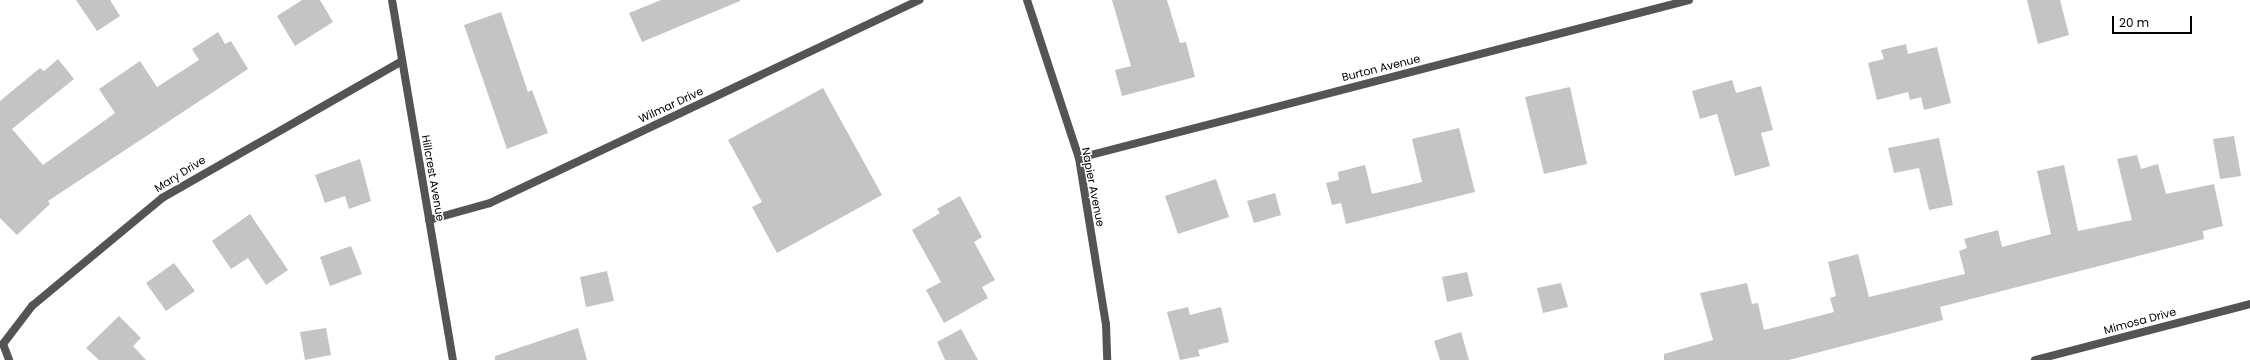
<!DOCTYPE html>
<html>
<head>
<meta charset="utf-8">
<style>
	body { margin:0 }
	#map { position:relative; width:2250px; height:360px; overflow:hidden; background:#fff; font-family:Poppins,sans-serif }
	div>[style] { position:absolute }
	.building>* { inset:0; background:#c4c4c4 }
	.minor>* { height:8px; margin:-4px; padding:0 4px; transform-origin:4px; border-radius:4px; background:#545454 }
	.tertiary>* { height:8px; margin:-4px; padding:0 4px; transform-origin:4px; border-radius:4px; background:#545454 }
	span { translate:-50% -50%; white-space:nowrap; text-align:center; line-height:1.15; -webkit-text-stroke:3px #fff; paint-order:stroke }
	.street-label { font-size:11px; color:#000 }
	.scale { position:absolute; left:2112px; top:16px; width:80px; height:18px; box-sizing:border-box; border:2px solid #000; border-top:0; padding-left:5px; font-size:12px; line-height:14px; white-space:nowrap; color:#000; -webkit-text-stroke:3px #fff; paint-order:stroke }
</style>
</head>
<body>
<div id="map">
	<div class="building">
		<i style="clip-path:polygon(76px 0,110px 0,120px 16px,97px 31px)"></i>
		<i style="clip-path:polygon(302px 0,320px 0,333px 22px,295px 46px,277px 16px)"></i>
		<i style="clip-path:polygon(661px 0,740px 0,740px 1px,642px 42px,629px 13px)"></i>
		<i style="clip-path:polygon(1112px 0,1167px 0,1180px 43px,1186px 42px,1195px 77px,1122px 96px,1115px 70px,1131px 66px)"></i>
		<i style="clip-path:polygon(2027px 0,2060px 0,2069px 35px,2038px 44px)"></i>
		<i style="clip-path:polygon(501px 12px,528px 92px,532px 90px,548px 133px,507px 149px,464px 25px)"></i>
		<i style="clip-path:polygon(218px 32px,225px 44px,231px 41px,248px 69px,48px 201px,50px 204px,17px 235px,0 218px,0 101px,40px 68px,44px 71px,58px 59px,74px 79px,12px 129px,43px 165px,115px 113px,99px 89px,140px 61px,157px 87px,199px 60px,192px 49px)"></i>
		<i style="clip-path:polygon(1906px 44px,1908px 54px,1937px 47px,1951px 103px,1924px 110px,1921px 97px,1910px 100px,1908px 92px,1877px 100px,1868px 63px,1884px 59px,1881px 50px)"></i>
		<i style="clip-path:polygon(1732px 80px,1736px 93px,1761px 86px,1773px 130px,1761px 133px,1770px 166px,1735px 176px,1717px 114px,1700px 119px,1692px 91px)"></i>
		<i style="clip-path:polygon(1570px 87px,1587px 164px,1544px 174px,1525px 97px)"></i>
		<i style="clip-path:polygon(823px 88px,882px 195px,777px 253px,752px 207px,762px 202px,728px 140px)"></i>
		<i style="clip-path:polygon(1459px 128px,1475px 192px,1346px 224px,1341px 203px,1332px 205px,1326px 183px,1339px 180px,1338px 172px,1365px 165px,1372px 194px,1422px 182px,1412px 139px)"></i>
		<i style="clip-path:polygon(2234px 136px,2241px 176px,2220px 179px,2213px 139px)"></i>
		<i style="clip-path:polygon(1939px 138px,1953px 205px,1929px 210px,1919px 168px,1894px 173px,1888px 148px)"></i>
		<i style="clip-path:polygon(2137px 155px,2141px 169px,2158px 164px,2166px 194px,2214px 184px,2223px 226px,2203px 231px,2204px 239px,1940px 307px,1943px 320px,1789px 360px,1664px 360px,1664px 354px,1713px 340px,1700px 293px,1747px 283px,1752px 304px,1758px 303px,1764px 330px,1834px 312px,1830px 298px,1836px 296px,1828px 262px,1858px 254px,1869px 297px,1965px 274px,1959px 251px,1967px 248px,1964px 239px,1998px 230px,2002px 247px,2051px 234px,2037px 171px,2064px 165px,2078px 231px,2132px 220px,2117px 159px)"></i>
		<i style="clip-path:polygon(360px 159px,371px 201px,349px 209px,345px 196px,325px 203px,315px 175px)"></i>
		<i style="clip-path:polygon(1216px 179px,1229px 217px,1178px 234px,1165px 196px)"></i>
		<i style="clip-path:polygon(1275px 193px,1281px 215px,1254px 223px,1247px 201px)"></i>
		<i style="clip-path:polygon(960px 196px,982px 237px,974px 242px,995px 280px,982px 287px,988px 298px,944px 323px,926px 290px,941px 282px,912px 230px,940px 213px,937px 209px)"></i>
		<i style="clip-path:polygon(250px 214px,288px 270px,266px 285px,248px 258px,231px 269px,212px 241px)"></i>
		<i style="clip-path:polygon(351px 246px,362px 274px,330px 286px,320px 257px)"></i>
		<i style="clip-path:polygon(174px 263px,195px 291px,166px 311px,146px 283px)"></i>
		<i style="clip-path:polygon(607px 271px,614px 301px,586px 307px,580px 277px)"></i>
		<i style="clip-path:polygon(1467px 272px,1473px 296px,1447px 302px,1442px 277px)"></i>
		<i style="clip-path:polygon(1561px 283px,1568px 307px,1543px 313px,1537px 288px)"></i>
		<i style="clip-path:polygon(1188px 307px,1190px 315px,1221px 307px,1229px 342px,1198px 350px,1200px 356px,1180px 360px,1167px 312px)"></i>
		<i style="clip-path:polygon(119px 316px,141px 338px,133px 346px,146px 360px,99px 360px,86px 348px)"></i>
		<i style="clip-path:polygon(326px 328px,331px 355px,305px 360px,300px 332px)"></i>
		<i style="clip-path:polygon(578px 328px,587px 360px,495px 360px,495px 356px)"></i>
		<i style="clip-path:polygon(961px 329px,978px 360px,945px 360px,937px 342px)"></i>
		<i style="clip-path:polygon(1461px 332px,1469px 360px,1440px 360px,1434px 341px)"></i>
	</div>
	<div class="minor">
		<i style="left:1079px;top:158px;width:630px;rotate:-14.52deg"></i>
		<i style="left:429px;top:220px;width:63px;rotate:-15.6deg"></i>
		<i style="left:490px;top:203px;width:475px;rotate:-25.3deg"></i>
		<i style="left:3px;top:344px;width:48px;rotate:-52.7deg"></i>
		<i style="left:32px;top:306px;width:169px;rotate:-39.7deg"></i>
		<i style="left:162px;top:198px;width:276px;rotate:-29.7deg"></i>
		<i style="left:3px;top:344px;width:17px;rotate:69deg"></i>
		<i style="left:2035px;top:360px;width:222px;rotate:-14.6deg"></i>
	</div>
	<div class="tertiary">
		<i style="left:392px;top:0;width:365px;rotate:80.4deg"></i>
		<i style="left:1027px;top:0;width:166px;rotate:71.8deg"></i>
		<i style="left:1079px;top:158px;width:168px;rotate:80.8deg"></i>
		<i style="left:1106px;top:324px;width:36px;rotate:88deg"></i>
	</div>
	<div class="street-label">
		<span style="left:1381px;top:68px;rotate:-14deg">Burton Avenue</span>
		<span style="left:671px;top:105px;rotate:-25deg">Wilmar Drive</span>
		<span style="left:180px;top:174px;rotate:-32deg">Mary Drive</span>
		<span style="left:433px;top:178px;rotate:80deg">Hillcrest Avenue</span>
		<span style="left:1093px;top:187px;rotate:79deg">Napier Avenue</span>
		<span style="left:2140px;top:321px;rotate:-15deg">Mimosa Drive</span>
	</div>
	<div class="scale">20 m</div>
</div>
</body>
</html>
